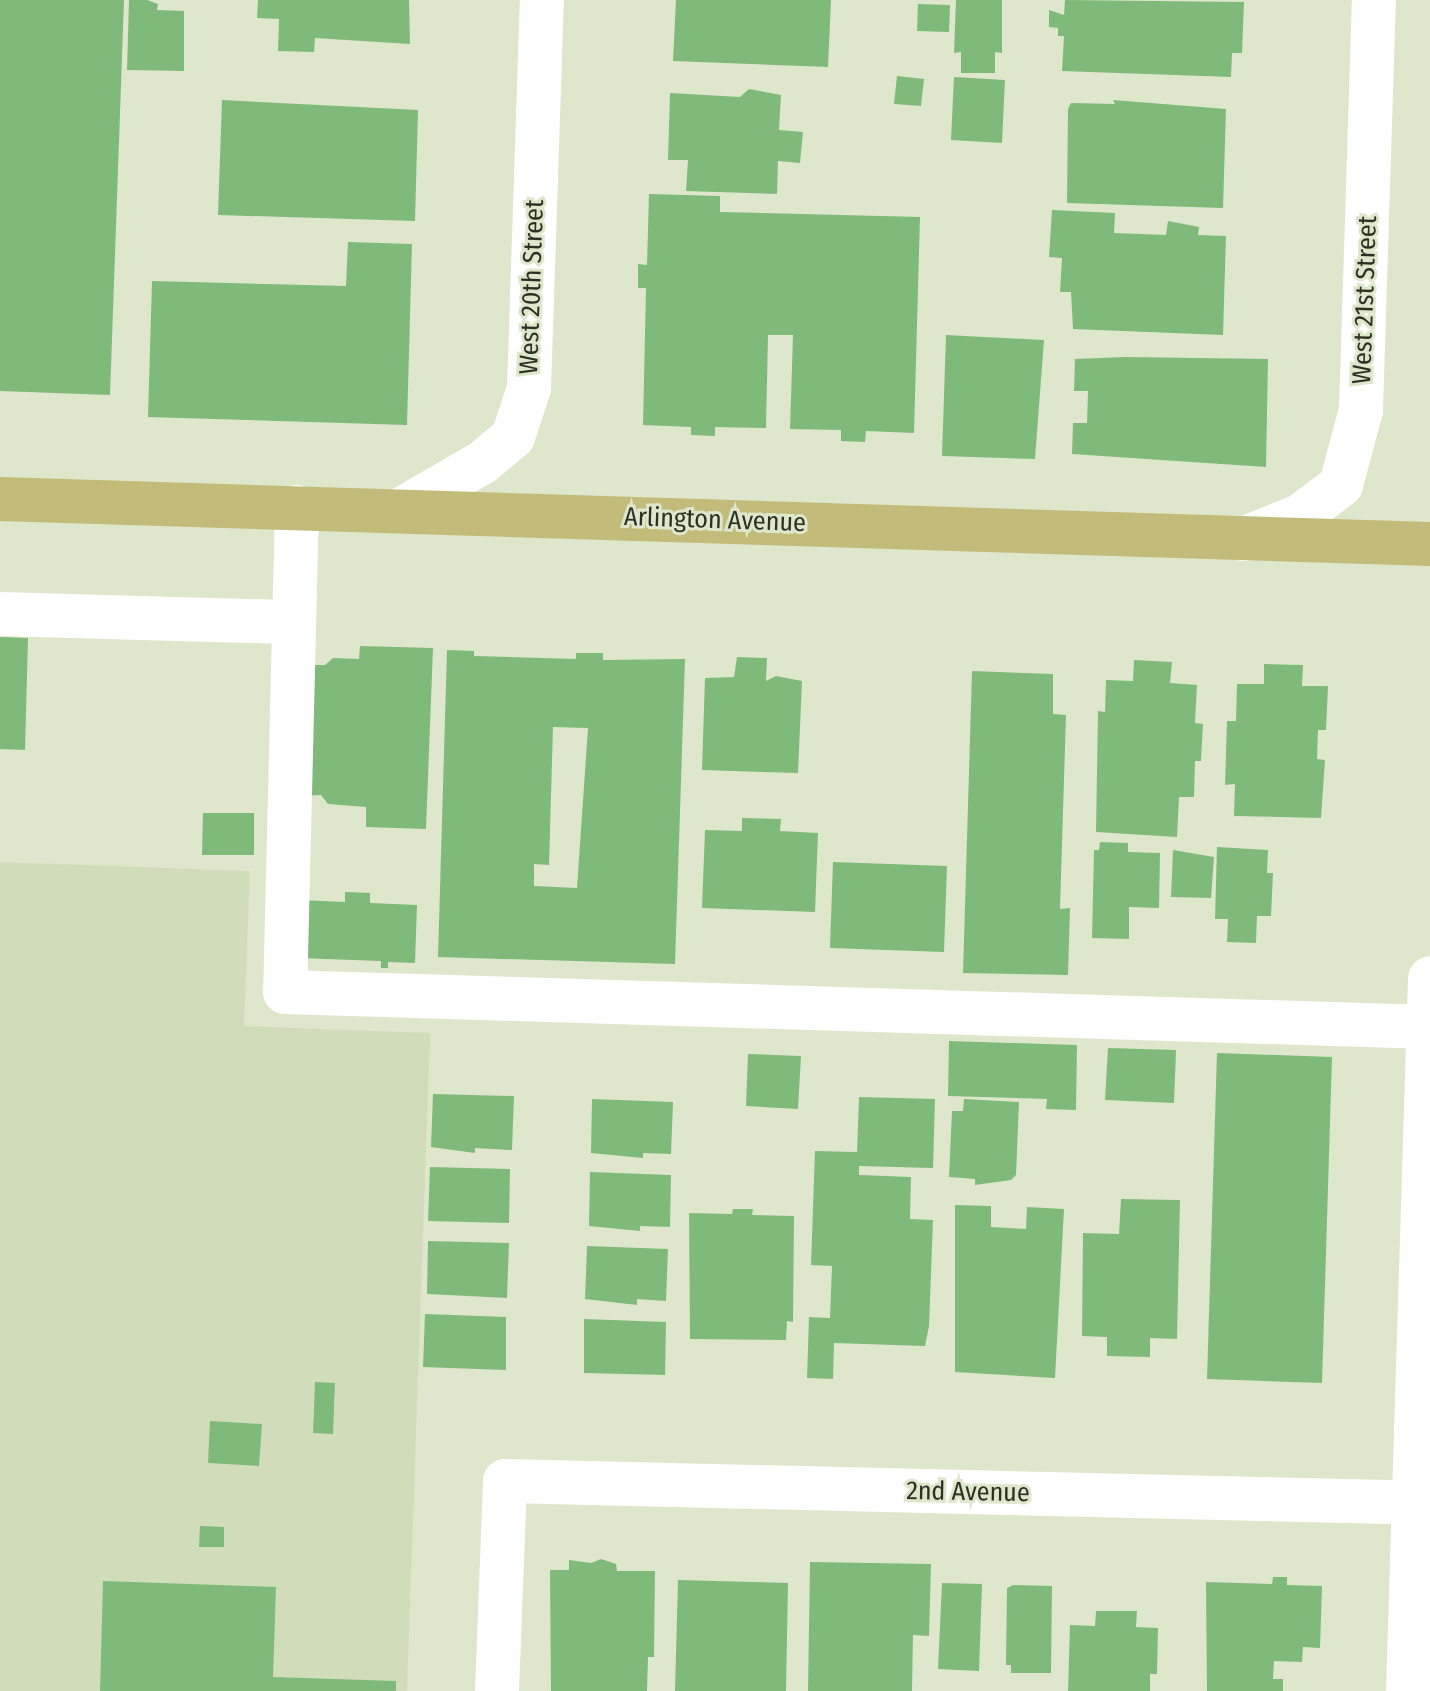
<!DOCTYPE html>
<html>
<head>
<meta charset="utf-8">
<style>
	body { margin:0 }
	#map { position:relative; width:1430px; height:1691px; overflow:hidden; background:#dee7cb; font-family:"Fira Sans Condensed",sans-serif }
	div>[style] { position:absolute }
	.built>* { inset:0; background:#d1ddba }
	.building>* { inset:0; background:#80ba7a }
	.minor>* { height:44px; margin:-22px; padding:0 22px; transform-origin:22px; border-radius:22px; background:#fff }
	.major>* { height:44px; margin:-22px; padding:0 22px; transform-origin:22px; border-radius:22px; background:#c2bb7a }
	span { translate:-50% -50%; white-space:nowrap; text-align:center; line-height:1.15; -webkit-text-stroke:6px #dee7cb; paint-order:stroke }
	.street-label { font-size:26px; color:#2d3025 }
</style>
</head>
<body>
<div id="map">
	<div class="built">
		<i style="clip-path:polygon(0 862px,250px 871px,244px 1026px,430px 1033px,407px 1691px,0 1691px)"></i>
	</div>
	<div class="building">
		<i style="clip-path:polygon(0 0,124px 0,110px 395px,0 391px)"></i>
		<i style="clip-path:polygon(129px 0,147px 0,158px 4px,157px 10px,184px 11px,184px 71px,127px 70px)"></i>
		<i style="clip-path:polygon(258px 0,409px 0,410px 44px,315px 38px,314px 52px,278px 51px,279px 19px,257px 18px)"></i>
		<i style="clip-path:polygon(676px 0,831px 0,828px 67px,673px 61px)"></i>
		<i style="clip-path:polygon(956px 0,1002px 0,1002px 53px,995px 52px,995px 73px,961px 73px,961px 52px,954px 53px)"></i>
		<i style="clip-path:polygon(1065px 0,1244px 2px,1242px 53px,1232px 53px,1231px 77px,1062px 71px,1064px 36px,1058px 36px,1058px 28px,1049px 27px,1049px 10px,1064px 15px)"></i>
		<i style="clip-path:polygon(918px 4px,950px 5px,949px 32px,917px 31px)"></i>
		<i style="clip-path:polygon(897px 76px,924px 79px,921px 106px,894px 104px)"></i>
		<i style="clip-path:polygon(954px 77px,1005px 80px,1002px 143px,951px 140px)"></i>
		<i style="clip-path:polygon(749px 89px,781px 95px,779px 130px,803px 132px,800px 163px,778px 161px,777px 194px,686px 191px,688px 160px,668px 160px,670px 93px,740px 97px)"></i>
		<i style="clip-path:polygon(222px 100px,418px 110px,415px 221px,218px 215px)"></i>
		<i style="clip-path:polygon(1113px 100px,1226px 109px,1223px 208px,1067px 203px,1068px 109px,1071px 103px,1115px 104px)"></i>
		<i style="clip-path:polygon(649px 194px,720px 196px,720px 212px,920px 217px,914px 433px,866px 431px,865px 442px,841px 441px,841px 430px,790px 429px,793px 335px,768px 335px,766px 428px,715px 427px,715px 436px,691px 435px,691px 427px,643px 425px,646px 288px,638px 288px,638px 264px,647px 265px)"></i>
		<i style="clip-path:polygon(1052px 210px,1115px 213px,1114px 233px,1166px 235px,1168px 221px,1199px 227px,1198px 235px,1226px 236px,1223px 335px,1073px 329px,1071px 292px,1060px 292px,1062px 258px,1049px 257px)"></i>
		<i style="clip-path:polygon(348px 242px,412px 244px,407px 425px,148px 417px,152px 281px,346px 286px)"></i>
		<i style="clip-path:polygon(946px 335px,1044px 340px,1035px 459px,942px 456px)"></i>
		<i style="clip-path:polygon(1125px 357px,1268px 359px,1266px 467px,1072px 454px,1073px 423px,1087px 423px,1088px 391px,1074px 391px,1075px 359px)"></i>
		<i style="clip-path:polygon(0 637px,28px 638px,25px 750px,0 749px)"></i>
		<i style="clip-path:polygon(360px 646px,433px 648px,426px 829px,366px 827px,366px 807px,328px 804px,321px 795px,304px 796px,308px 665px,325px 665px,333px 658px,359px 659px)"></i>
		<i style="clip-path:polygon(evenodd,447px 650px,474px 651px,474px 656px,576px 659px,576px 653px,603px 653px,603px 660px,685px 659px,675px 964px,438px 957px,447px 650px,553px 727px,588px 728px,577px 888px,534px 886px,534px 864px,549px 865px,553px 727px)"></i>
		<i style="clip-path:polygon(737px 657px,767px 658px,766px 681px,776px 676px,802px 681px,798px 773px,702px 770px,705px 678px,734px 677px)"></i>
		<i style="clip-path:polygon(1134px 660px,1172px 662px,1170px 683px,1197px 685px,1195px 723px,1203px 724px,1201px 761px,1195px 761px,1194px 797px,1179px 797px,1177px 837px,1096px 832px,1098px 711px,1105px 712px,1106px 680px,1133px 681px)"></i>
		<i style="clip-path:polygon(1264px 664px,1303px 665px,1302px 686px,1328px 686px,1326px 730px,1318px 730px,1317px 759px,1325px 760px,1321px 818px,1234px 816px,1235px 784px,1225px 785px,1227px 721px,1236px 721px,1237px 684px,1264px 684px)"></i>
		<i style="clip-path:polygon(972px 671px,1053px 674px,1053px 714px,1066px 715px,1060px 909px,1070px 908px,1068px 975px,963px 973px)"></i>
		<i style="clip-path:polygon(203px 813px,254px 813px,254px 855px,202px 855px)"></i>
		<i style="clip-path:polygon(742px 818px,781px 819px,780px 831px,818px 833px,815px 912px,702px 908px,705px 830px,742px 831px)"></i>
		<i style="clip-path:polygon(1100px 842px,1128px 843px,1128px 852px,1160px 853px,1159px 908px,1129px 907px,1129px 939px,1092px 938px,1094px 850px,1099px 850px)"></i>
		<i style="clip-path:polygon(1217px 847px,1268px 850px,1267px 873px,1273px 873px,1271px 916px,1257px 916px,1256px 943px,1227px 942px,1228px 919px,1215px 919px)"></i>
		<i style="clip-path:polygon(1173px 850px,1214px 857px,1211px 898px,1171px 897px)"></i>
		<i style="clip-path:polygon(833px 862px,947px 866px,944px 952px,830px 948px)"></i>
		<i style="clip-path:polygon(345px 892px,370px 893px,370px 903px,417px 905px,415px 963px,388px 962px,388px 968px,381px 968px,381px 961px,298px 958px,300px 900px,345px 902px)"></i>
		<i style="clip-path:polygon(949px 1041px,1077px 1045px,1076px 1110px,1046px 1109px,1047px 1099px,948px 1096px)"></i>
		<i style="clip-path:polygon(1108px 1048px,1176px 1050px,1174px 1103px,1105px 1100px)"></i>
		<i style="clip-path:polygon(1217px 1053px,1332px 1057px,1322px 1383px,1207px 1379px)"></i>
		<i style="clip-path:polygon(748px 1054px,801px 1056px,798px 1109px,746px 1106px)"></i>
		<i style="clip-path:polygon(433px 1094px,514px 1096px,512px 1150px,475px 1148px,475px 1153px,431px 1147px)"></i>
		<i style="clip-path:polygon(859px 1097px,935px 1099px,933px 1168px,859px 1166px,859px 1175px,911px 1177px,910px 1219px,933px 1220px,929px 1326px,925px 1346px,834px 1343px,833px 1379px,807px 1378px,809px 1317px,830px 1318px,832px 1266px,811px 1265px,815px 1151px,857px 1152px)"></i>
		<i style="clip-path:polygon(592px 1099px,673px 1102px,671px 1154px,643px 1153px,643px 1158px,591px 1153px)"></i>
		<i style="clip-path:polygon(964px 1099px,1019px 1102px,1016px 1175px,1011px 1180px,975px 1185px,975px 1179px,949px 1177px,952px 1111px,963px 1111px)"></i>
		<i style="clip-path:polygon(430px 1167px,510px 1169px,509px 1223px,428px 1221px)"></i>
		<i style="clip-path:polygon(590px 1172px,671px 1175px,670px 1227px,640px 1226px,640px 1231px,589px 1226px)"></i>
		<i style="clip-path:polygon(1121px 1199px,1180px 1200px,1177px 1339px,1150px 1338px,1150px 1357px,1107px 1356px,1107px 1337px,1082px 1336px,1083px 1233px,1119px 1234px)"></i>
		<i style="clip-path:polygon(955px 1205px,991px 1206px,991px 1227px,1026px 1229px,1027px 1207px,1064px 1209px,1055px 1378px,955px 1372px)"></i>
		<i style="clip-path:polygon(733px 1209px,753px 1209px,752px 1215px,794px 1216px,793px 1322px,787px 1321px,786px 1340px,690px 1339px,689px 1213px,732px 1214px)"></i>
		<i style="clip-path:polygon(428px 1241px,509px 1243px,507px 1298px,427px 1294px)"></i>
		<i style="clip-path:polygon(587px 1246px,668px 1249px,666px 1301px,637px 1299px,637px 1305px,585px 1299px)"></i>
		<i style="clip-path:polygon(425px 1314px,506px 1317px,506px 1370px,423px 1367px)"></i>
		<i style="clip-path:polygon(584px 1319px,666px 1322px,665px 1375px,584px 1373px)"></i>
		<i style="clip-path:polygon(315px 1382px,335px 1383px,333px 1434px,313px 1433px)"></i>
		<i style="clip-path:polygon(210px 1421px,262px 1424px,259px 1466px,208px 1463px)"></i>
		<i style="clip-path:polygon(200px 1526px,224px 1527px,224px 1547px,199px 1547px)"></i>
		<i style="clip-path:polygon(601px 1559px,616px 1564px,617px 1571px,655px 1571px,654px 1657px,648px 1657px,647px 1691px,551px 1691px,550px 1570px,569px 1570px,569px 1560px,591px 1563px)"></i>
		<i style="clip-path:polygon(810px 1562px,931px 1564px,929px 1636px,913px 1635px,912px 1691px,808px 1691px)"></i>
		<i style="clip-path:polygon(1273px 1577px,1287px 1577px,1287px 1585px,1322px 1586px,1320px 1648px,1303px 1647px,1302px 1662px,1274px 1661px,1273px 1679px,1283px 1679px,1283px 1691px,1207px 1691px,1206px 1582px,1272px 1584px)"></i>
		<i style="clip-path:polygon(678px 1580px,788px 1583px,786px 1691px,675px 1691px)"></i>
		<i style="clip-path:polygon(103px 1581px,276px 1587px,273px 1677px,396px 1681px,396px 1691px,100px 1691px)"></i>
		<i style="clip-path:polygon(942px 1583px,982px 1584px,979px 1671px,938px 1669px)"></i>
		<i style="clip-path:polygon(1013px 1585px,1052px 1586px,1051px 1673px,1011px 1673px,1011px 1665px,1006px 1665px,1007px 1588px)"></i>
		<i style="clip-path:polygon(1096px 1611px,1137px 1611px,1136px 1627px,1158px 1628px,1157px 1674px,1150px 1674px,1150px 1691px,1068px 1691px,1070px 1625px,1095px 1626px)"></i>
	</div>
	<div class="minor">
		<i style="left:297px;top:507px;width:485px;rotate:91.4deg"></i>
		<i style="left:285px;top:992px;width:1144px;rotate:1.75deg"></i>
		<i style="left:400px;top:510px;width:96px;rotate:-30deg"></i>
		<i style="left:483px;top:462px;width:39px;rotate:-40deg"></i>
		<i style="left:513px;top:437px;width:52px;rotate:-71.9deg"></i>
		<i style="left:529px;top:388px;width:388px;rotate:-88.1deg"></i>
		<i style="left:1243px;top:539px;width:61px;rotate:-22deg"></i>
		<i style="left:1300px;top:516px;width:51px;rotate:-37.1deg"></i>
		<i style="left:1341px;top:485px;width:78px;rotate:-75.1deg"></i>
		<i style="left:1361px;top:410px;width:410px;rotate:-88.2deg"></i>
		<i style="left:0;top:614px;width:294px;rotate:1.6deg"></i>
		<i style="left:497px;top:1691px;width:210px;rotate:-87.8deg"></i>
		<i style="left:505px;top:1481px;width:925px;rotate:1.36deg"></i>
		<i style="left:1408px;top:1691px;width:713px;rotate:-88.23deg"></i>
	</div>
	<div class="major">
		<i style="left:0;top:499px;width:1431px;rotate:1.8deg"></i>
	</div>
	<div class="street-label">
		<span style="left:532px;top:287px;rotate:-88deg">West 20th Street</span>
		<span style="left:1365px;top:300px;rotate:-88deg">West 21st Street</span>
		<span style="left:715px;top:520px;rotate:2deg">Arlington Avenue</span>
		<span style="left:968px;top:1492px;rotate:1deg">2nd Avenue</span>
	</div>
</div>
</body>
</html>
